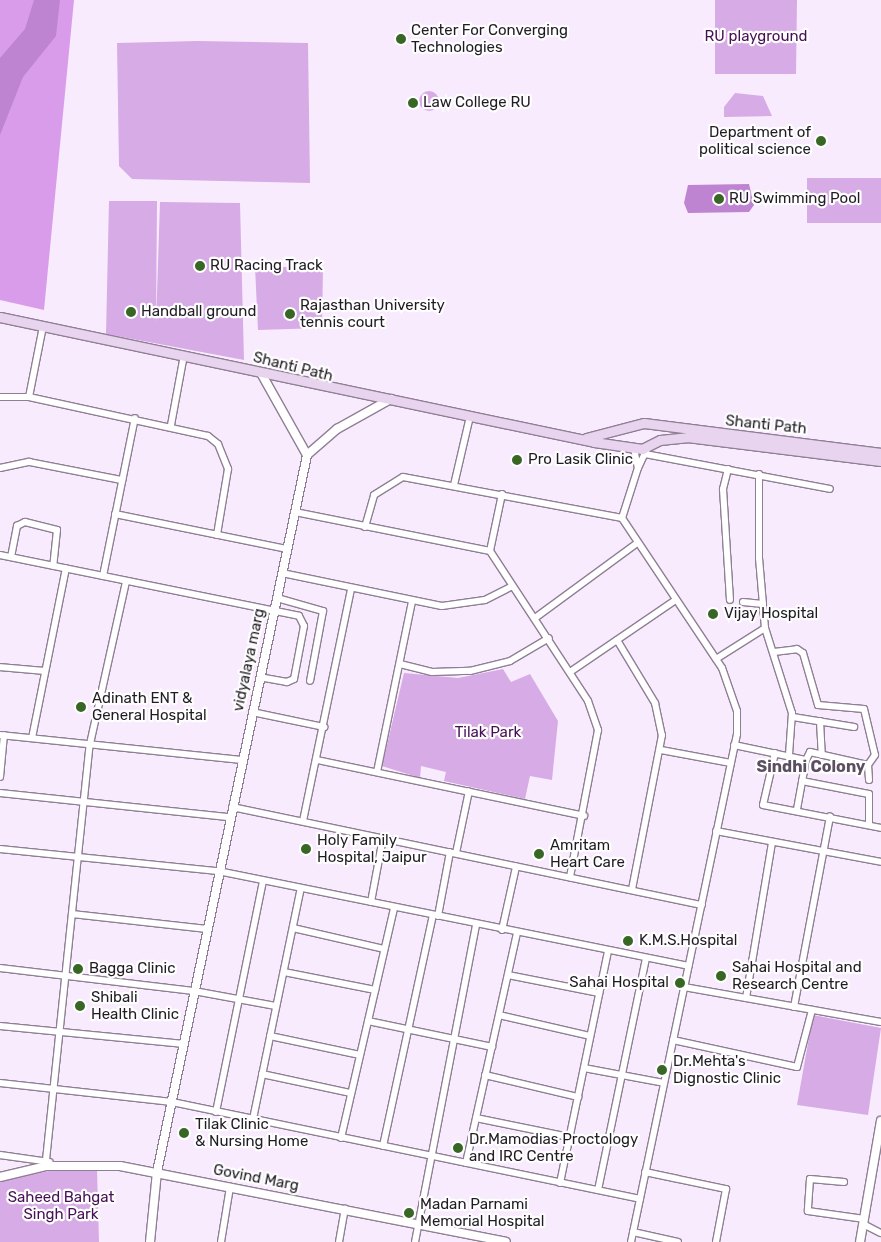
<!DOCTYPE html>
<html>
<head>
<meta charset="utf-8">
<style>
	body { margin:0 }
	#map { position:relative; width:881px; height:1242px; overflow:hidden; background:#f9ebfe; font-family:Rubik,sans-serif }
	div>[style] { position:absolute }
	.green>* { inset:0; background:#d7abe5 }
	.round { border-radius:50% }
	.forest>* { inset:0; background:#d89ceb }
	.water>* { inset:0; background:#be83d1 }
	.roads { filter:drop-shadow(1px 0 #8f7f94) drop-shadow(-1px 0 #8f7f94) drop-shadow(0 1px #8f7f94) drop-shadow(0 -1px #8f7f94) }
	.minor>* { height:6px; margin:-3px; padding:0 3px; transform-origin:3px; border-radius:3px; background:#fff }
	.tertiary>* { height:8px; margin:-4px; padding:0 4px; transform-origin:4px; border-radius:4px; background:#fff }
	.secondary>* { height:9px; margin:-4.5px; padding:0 4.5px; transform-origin:4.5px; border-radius:4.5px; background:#e9d4f0 }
	.dots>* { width:14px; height:14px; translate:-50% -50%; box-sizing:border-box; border:2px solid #fefefe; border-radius:50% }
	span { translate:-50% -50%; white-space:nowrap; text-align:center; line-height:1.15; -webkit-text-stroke:4.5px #fefefe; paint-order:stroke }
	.poi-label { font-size:15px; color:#211b23 }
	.left { translate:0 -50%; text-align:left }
	.right { translate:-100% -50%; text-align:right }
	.park-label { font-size:15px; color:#470f56 }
	.street-label { font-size:15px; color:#211b23 }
	.neighbourhood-label { font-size:16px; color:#5c4e61; font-weight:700 }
</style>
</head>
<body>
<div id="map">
	<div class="green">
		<i style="clip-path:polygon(715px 0,797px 0,796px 74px,715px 74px)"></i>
		<i style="clip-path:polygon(197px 41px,308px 43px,310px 183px,132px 179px,119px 166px,117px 43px)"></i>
		<i class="round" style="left:419px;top:91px;width:20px;height:20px"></i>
		<i style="clip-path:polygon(735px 93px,763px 96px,772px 116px,724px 117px,724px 107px)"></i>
		<i style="clip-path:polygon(807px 178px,881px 178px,881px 223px,807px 223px)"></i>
		<i style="clip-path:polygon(109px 201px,157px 201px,156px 325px,160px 202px,240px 203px,244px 360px,106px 334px)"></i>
		<i style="clip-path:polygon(255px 267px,323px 267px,322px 328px,258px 330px)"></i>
		<i style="clip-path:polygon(503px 669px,511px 682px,530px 674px,558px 721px,552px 780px,530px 776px,525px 799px,444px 781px,446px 772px,421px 766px,420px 778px,382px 766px,404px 673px,458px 678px)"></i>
		<i style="clip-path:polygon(813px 1015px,881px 1028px,868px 1115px,797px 1105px)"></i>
		<i style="clip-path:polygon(79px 1165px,97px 1169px,99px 1242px,0 1242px,0 1181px)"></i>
	</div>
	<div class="forest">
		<i style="clip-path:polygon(0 0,74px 0,44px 310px,0 300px)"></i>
	</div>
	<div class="water">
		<i style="clip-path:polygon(34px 0,60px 0,56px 36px,23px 77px,0 135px,0 58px,25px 29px)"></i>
		<i style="clip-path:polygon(749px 184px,754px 205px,749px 212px,688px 213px,684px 203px,688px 185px)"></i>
	</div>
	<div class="roads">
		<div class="minor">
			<i style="left:0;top:397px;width:29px"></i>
			<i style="left:29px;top:397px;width:183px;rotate:12.3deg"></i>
			<i style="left:208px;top:436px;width:13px;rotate:39deg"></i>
			<i style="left:218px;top:444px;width:27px;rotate:68deg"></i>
			<i style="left:228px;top:469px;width:67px;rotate:99.5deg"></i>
			<i style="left:29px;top:397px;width:72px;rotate:-78.8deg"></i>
			<i style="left:171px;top:425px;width:71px;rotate:-79.5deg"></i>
			<i style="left:634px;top:448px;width:20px;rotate:79deg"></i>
			<i style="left:638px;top:468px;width:19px;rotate:-65deg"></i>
			<i style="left:645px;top:454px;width:188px;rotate:10.7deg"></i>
			<i style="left:0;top:468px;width:30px;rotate:-12deg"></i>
			<i style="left:29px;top:462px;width:95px;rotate:11deg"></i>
			<i style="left:728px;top:469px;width:21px;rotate:104deg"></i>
			<i style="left:723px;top:489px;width:111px;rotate:86.4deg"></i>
			<i style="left:759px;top:474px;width:84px;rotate:90deg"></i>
			<i style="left:759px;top:558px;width:70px;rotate:85.1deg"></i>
			<i style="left:765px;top:628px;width:89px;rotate:72.4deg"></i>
			<i style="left:792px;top:713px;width:42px;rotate:94.1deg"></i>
			<i style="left:454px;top:485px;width:71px;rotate:-76.9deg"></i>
			<i style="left:502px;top:494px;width:58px;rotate:101.9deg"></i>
			<i style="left:490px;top:551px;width:179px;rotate:56.8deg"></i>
			<i style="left:588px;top:701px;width:31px;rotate:71deg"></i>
			<i style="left:598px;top:730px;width:150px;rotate:100.8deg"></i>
			<i style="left:295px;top:512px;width:199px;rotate:11.3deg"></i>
			<i style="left:115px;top:514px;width:176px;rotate:11.5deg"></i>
			<i style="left:365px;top:527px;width:33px;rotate:-74deg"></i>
			<i style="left:374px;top:495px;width:34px;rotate:-32deg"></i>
			<i style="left:403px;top:477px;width:223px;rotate:10.6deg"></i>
			<i style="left:0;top:555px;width:305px;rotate:11.5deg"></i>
			<i style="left:299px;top:616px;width:11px;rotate:63deg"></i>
			<i style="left:304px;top:626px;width:54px;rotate:100.7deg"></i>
			<i style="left:294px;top:679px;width:8px;rotate:157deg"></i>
			<i style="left:287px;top:682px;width:27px;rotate:-170deg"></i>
			<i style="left:11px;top:557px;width:32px;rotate:-79deg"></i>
			<i style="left:17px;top:526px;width:9px;rotate:-27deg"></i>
			<i style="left:25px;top:522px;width:33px;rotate:14deg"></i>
			<i style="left:57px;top:530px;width:36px;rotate:96deg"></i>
			<i style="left:282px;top:573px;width:163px;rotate:11.7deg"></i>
			<i style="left:442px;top:606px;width:43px;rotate:-7.9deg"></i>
			<i style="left:485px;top:600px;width:30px;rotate:-27deg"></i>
			<i style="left:103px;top:576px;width:161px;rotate:-78.6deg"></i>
			<i style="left:277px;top:598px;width:48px;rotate:15.8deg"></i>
			<i style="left:323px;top:611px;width:71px;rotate:100.5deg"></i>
			<i style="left:743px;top:602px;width:20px;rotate:6deg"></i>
			<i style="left:535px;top:618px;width:127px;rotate:-36.3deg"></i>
			<i style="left:617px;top:640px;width:74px;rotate:58.9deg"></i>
			<i style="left:655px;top:703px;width:33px;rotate:78deg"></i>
			<i style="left:662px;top:735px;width:157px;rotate:101deg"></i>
			<i style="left:774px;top:652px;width:23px;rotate:-7deg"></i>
			<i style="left:797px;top:649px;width:7px;rotate:34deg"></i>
			<i style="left:803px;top:653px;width:54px;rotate:73.9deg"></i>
			<i style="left:818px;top:705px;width:46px;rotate:5deg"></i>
			<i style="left:864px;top:709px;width:47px;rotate:76.6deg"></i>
			<i style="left:875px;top:755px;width:12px;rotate:125deg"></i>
			<i style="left:868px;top:765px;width:15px;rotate:86deg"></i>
			<i style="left:716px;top:659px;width:58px;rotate:-32.3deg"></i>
			<i style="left:400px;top:664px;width:33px;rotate:14deg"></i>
			<i style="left:432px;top:672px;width:38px;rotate:-2deg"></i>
			<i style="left:470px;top:671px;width:41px;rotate:-14deg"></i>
			<i style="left:510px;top:661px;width:45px;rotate:-30.5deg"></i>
			<i style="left:0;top:667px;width:45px;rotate:5.1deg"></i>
			<i style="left:570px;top:672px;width:126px;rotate:-34.3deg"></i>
			<i style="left:252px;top:712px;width:74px;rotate:11.8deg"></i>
			<i style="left:793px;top:717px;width:62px;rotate:9.3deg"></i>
			<i style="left:820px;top:721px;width:34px;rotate:87deg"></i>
			<i style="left:0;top:735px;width:243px;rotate:5.9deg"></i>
			<i style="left:32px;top:738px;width:173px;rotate:-78.7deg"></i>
			<i style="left:734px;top:745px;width:74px;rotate:11.8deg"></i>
			<i style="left:806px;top:760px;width:50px;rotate:100.4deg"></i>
			<i style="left:661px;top:750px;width:71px;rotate:10.5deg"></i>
			<i style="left:775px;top:753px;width:53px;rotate:103deg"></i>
			<i style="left:763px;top:805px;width:120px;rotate:11deg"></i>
			<i style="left:317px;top:760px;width:273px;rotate:11.8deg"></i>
			<i style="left:806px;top:760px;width:9px;rotate:-63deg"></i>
			<i style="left:810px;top:752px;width:59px;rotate:12.6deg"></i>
			<i style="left:377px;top:772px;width:175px;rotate:-78.4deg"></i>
			<i style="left:0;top:777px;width:42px;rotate:-84.6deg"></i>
			<i style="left:802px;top:781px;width:68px;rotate:11deg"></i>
			<i style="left:869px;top:794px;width:31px;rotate:90deg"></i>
			<i style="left:0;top:793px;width:231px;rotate:6deg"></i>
			<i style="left:232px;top:807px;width:480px;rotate:11.8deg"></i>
			<i style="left:303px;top:821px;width:237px;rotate:-78.3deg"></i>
			<i style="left:716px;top:831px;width:168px;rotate:10.6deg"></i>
			<i style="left:0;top:849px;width:219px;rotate:5.8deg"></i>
			<i style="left:218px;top:871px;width:480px;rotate:11.4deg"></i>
			<i style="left:456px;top:853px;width:63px;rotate:-78.2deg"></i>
			<i style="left:371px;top:902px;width:65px;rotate:-79.4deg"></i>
			<i style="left:72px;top:914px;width:136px;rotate:6.3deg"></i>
			<i style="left:438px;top:916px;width:65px;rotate:-79.4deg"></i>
			<i style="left:293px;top:928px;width:93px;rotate:13deg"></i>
			<i style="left:502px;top:930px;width:65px;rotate:-77.5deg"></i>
			<i style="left:0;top:968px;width:195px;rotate:6.8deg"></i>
			<i style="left:194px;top:991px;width:83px;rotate:10.4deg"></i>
			<i style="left:284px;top:972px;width:93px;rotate:11.2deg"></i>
			<i style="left:508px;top:975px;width:93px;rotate:11.2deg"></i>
			<i style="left:684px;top:987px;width:200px;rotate:10.1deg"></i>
			<i style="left:746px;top:998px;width:158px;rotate:-80.5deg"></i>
			<i style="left:794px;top:1007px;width:194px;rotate:-79.3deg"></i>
			<i style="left:499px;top:1015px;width:93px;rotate:13deg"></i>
			<i style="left:368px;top:1021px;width:127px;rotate:11.8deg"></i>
			<i style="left:0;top:1026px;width:185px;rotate:5.6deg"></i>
			<i style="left:270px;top:1036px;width:92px;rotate:11.9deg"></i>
			<i style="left:673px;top:1040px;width:127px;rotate:12.3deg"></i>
			<i style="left:797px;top:1067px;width:59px;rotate:-75.3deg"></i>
			<i style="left:584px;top:1068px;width:81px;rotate:10.6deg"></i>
			<i style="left:262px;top:1074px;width:91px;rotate:12.1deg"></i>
			<i style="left:485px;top:1075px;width:96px;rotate:13.3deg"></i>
			<i style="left:0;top:1083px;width:173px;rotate:6.3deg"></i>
			<i style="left:172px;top:1102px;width:478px;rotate:11.7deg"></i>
			<i style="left:216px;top:1112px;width:236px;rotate:-78.5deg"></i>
			<i style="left:476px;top:1118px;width:95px;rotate:11.5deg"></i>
			<i style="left:253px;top:1119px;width:236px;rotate:-78.3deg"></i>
			<i style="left:341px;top:1138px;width:236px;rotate:-77deg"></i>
			<i style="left:383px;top:1146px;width:236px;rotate:-77.8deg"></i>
			<i style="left:0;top:1155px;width:50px;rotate:8deg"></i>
			<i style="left:46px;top:1160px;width:418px;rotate:-84deg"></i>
			<i style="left:90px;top:744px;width:167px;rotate:-77.5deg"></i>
			<i style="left:466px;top:1163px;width:236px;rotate:-77.5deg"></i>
			<i style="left:645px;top:1172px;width:83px;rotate:11.9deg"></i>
			<i style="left:726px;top:1189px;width:54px;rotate:100.7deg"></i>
			<i style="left:844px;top:1182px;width:34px;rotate:-175deg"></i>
			<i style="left:810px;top:1179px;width:32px;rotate:94deg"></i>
			<i style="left:808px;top:1211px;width:57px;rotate:8.1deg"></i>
			<i style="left:560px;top:1183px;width:237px;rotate:-78.3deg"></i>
			<i style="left:598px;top:1190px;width:237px;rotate:-78.3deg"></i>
			<i style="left:863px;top:1224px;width:20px;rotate:27deg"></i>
			<i style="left:633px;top:1232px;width:46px;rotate:12.5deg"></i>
			<i style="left:221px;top:1242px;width:56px;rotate:-80.7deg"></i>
			<i style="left:339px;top:1242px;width:34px;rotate:-80deg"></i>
			<i style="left:415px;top:1242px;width:324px;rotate:-79.1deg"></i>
			<i style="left:631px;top:1242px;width:519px;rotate:-78.21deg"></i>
			<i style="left:737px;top:734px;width:23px;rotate:-90deg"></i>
			<i style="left:737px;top:711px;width:46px;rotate:-109.2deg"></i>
			<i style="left:722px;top:668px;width:180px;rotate:-123.7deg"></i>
			<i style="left:622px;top:518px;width:52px;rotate:-72.3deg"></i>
		</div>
		<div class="tertiary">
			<i style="left:261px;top:373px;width:94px;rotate:60.7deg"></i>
			<i style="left:0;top:1177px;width:47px;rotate:-13.4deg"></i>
			<i style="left:46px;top:1166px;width:74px"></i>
			<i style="left:120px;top:1166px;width:393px;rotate:11.1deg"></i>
			<i style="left:150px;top:1242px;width:70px;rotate:-84.3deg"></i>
			<i style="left:157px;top:1172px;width:733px;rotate:-78.18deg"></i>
			<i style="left:307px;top:455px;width:40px;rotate:-41deg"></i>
			<i style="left:337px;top:429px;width:62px;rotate:-29.1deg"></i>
			<i style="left:860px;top:1242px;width:123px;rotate:-80.2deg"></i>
		</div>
		<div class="secondary">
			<i style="left:0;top:317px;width:607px;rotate:11.88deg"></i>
			<i style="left:594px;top:442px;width:49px;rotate:8.3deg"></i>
			<i style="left:642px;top:449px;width:20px;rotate:-27deg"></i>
			<i style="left:660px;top:440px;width:27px;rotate:-6deg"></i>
			<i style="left:687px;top:437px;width:195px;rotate:7.1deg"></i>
			<i style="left:586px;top:438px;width:60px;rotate:-14.5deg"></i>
			<i style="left:644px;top:423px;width:239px;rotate:7.2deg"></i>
		</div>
	</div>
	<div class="dots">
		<i style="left:401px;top:39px;background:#386625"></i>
		<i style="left:413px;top:103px;background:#386625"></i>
		<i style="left:821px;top:141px;background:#386625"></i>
		<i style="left:719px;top:199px;background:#386625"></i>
		<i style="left:200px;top:266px;background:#386625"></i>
		<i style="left:131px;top:312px;background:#386625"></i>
		<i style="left:290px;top:314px;background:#386625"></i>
		<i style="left:517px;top:460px;background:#386625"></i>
		<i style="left:713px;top:614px;background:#386625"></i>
		<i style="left:81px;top:707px;background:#386625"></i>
		<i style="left:306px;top:849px;background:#386625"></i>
		<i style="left:539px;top:854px;background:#386625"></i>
		<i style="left:628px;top:941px;background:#386625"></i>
		<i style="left:78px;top:969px;background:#386625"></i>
		<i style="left:721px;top:976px;background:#386625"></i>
		<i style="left:680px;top:983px;background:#386625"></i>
		<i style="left:80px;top:1006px;background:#386625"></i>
		<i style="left:662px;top:1070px;background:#386625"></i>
		<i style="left:184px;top:1133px;background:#386625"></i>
		<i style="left:458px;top:1148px;background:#386625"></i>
		<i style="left:409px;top:1213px;background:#386625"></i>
	</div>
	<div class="poi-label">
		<span class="left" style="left:411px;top:39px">Center For Converging<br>Technologies</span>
		<span class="left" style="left:423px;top:103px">Law College RU</span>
		<span class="right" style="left:811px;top:141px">Department of<br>political science</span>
		<span class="left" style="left:729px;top:199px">RU Swimming Pool</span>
		<span class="left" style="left:210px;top:266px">RU Racing Track</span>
		<span class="left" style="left:300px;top:314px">Rajasthan University<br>tennis court</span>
		<span class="left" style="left:141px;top:312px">Handball ground</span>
		<span class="left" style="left:528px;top:460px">Pro Lasik Clinic</span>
		<span class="left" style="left:724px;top:614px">Vijay Hospital</span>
		<span class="left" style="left:92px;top:707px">Adinath ENT &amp;<br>General Hospital</span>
		<span class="left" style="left:317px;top:849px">Holy Family<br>Hospital, Jaipur</span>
		<span class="left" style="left:550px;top:854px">Amritam<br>Heart Care</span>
		<span class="left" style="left:639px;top:941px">K.M.S.Hospital</span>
		<span class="left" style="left:732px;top:976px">Sahai Hospital and<br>Research Centre</span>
		<span class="left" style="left:89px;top:969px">Bagga Clinic</span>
		<span class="right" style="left:669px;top:983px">Sahai Hospital</span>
		<span class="left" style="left:91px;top:1006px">Shibali<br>Health Clinic</span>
		<span class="left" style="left:673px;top:1070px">Dr.Mehta's<br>Dignostic Clinic</span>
		<span class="left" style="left:195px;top:1133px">Tilak Clinic<br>&amp; Nursing Home</span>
		<span class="left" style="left:469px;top:1148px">Dr.Mamodias Proctology<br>and IRC Centre</span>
		<span class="left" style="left:420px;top:1213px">Madan Parnami<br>Memorial Hospital</span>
	</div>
	<div class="park-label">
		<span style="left:756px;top:37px">RU playground</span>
		<span style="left:488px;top:733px">Tilak Park</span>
		<span style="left:61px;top:1206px">Saheed Bahgat<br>Singh Park</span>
	</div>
	<div class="street-label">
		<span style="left:293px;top:367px;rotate:14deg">Shanti Path</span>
		<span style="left:766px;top:425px;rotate:6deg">Shanti Path</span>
		<span style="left:249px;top:660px;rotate:-78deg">vidyalaya marg</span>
		<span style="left:256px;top:1178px;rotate:11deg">Govind Marg</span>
	</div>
	<div class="neighbourhood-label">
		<span style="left:811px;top:767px">Sindhi Colony</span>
	</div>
</div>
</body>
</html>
